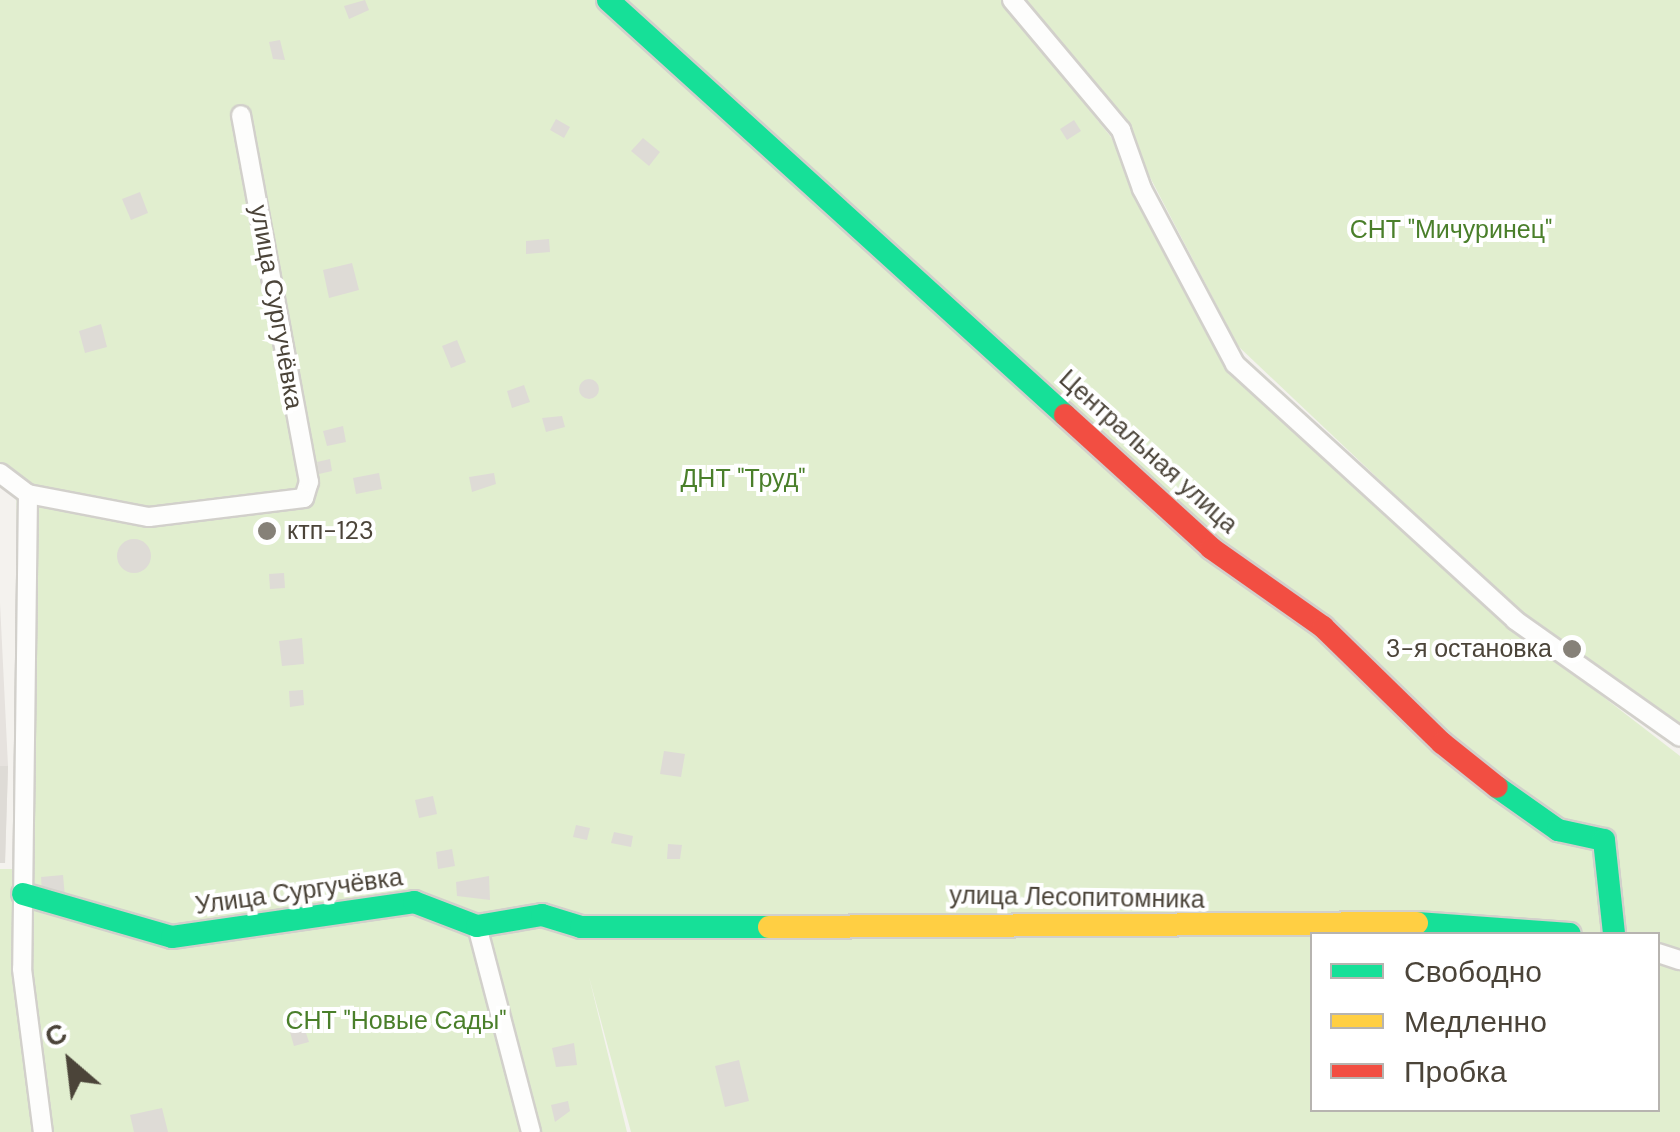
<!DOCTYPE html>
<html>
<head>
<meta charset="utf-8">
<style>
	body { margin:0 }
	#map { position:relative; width:1680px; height:1132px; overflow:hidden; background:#f4f2ee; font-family:"DM Sans",sans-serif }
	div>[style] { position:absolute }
	.industrial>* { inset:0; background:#e6e2de }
	.green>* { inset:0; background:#e1eecf }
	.building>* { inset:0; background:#dedbd6 }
	.round { border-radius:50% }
	.roads { filter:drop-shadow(2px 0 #d2d0cb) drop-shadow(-2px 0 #d2d0cb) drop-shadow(0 2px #d2d0cb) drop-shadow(0 -2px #d2d0cb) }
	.street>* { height:18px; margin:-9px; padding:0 9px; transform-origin:9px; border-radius:9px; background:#fdfdfc }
	.fast>* { height:22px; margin:-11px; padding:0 11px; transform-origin:11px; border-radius:11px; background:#16e098 }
	.slow>* { height:22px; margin:-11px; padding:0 11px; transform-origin:11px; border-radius:11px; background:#ffcf43 }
	.jam>* { height:22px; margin:-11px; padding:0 11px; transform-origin:11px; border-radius:11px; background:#f24e42 }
	.dots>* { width:28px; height:28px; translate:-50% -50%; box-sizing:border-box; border:5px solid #fff; border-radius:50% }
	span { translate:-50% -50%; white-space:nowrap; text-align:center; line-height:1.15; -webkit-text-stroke:8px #fff; paint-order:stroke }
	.park-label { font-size:25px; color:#4a7f2a }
	.street-label { font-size:25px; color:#4b4439 }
	.poi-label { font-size:25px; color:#4b4439 }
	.left { translate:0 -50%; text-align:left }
	.right { translate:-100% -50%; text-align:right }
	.legend { position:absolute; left:1310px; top:932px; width:350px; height:180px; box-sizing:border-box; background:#fff; border:2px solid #b7b4b0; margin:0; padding:12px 18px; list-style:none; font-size:30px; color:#4b4439 }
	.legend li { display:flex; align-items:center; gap:20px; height:50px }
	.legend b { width:50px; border:2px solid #b7b4b0 }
	.north { position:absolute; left:20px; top:1012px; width:100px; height:100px; -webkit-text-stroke:8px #fff; paint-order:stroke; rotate:332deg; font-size:28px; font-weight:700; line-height:40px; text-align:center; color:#4b4439 }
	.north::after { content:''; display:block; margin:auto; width:35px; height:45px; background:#4b4439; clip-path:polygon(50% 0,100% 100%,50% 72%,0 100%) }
</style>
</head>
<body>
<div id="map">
	<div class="industrial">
		<i style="clip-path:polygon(0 603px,8px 766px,5px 863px,0 863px)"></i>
	</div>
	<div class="green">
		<i style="clip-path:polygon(evenodd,0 0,1001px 0,1111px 137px,1225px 367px,1501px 618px,1680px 756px,1680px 1132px,631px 1132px,589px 977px,627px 1132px,0 1132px,0 869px,12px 869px,21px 898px,176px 934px,22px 891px,16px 474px,0 472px,0 0,1312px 934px,1658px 934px,1658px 1110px,1312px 1110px,1312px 934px)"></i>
		<i style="clip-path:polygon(1026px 0,1680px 0,1680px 723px,1517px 610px,1238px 346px,1117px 114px)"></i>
	</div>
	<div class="building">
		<i style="clip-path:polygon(365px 0,369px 10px,349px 19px,344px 6px)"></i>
		<i style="clip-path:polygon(280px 40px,285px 60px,273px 59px,269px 42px)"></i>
		<i style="clip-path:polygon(556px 119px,570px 127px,564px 138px,550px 130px)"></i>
		<i style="clip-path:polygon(1074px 120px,1081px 131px,1067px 140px,1060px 129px)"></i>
		<i style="clip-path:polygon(643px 138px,660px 152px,649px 166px,631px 151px)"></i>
		<i style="clip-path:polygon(140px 192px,148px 213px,131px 220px,122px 199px)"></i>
		<i style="clip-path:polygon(549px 239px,550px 252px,526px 254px,526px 241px)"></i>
		<i style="clip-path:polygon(352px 263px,359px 290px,329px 298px,323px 270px)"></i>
		<i style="clip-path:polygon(101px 324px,107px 347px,85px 353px,79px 331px)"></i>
		<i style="clip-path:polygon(457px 340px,466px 362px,451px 368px,442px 346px)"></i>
		<i class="round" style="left:579px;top:379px;width:20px;height:20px"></i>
		<i style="clip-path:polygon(524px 385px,530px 402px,512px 408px,507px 391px)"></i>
		<i style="clip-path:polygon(562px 416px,565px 427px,546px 432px,542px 418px)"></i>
		<i style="clip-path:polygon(343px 426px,346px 442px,327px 446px,323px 431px)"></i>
		<i style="clip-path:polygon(330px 459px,332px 471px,319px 474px,317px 462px)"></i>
		<i style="clip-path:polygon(379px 473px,382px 489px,356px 494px,353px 478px)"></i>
		<i style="clip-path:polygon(494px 473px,496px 484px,472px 492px,469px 477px)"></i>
		<i class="round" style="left:117px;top:539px;width:34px;height:34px"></i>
		<i style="clip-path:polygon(284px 573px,285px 588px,270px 589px,269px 574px)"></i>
		<i style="clip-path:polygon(302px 638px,304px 664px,282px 666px,279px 641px)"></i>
		<i style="clip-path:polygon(303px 690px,304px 705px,290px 707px,289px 691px)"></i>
		<i style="clip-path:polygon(664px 751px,685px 754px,681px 777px,660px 774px)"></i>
		<i style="clip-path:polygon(0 766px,8px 766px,5px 863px,0 863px)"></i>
		<i style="clip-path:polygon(433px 796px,437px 814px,419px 818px,415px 800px)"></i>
		<i style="clip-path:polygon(576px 825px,590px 828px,587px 840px,573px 837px)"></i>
		<i style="clip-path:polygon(614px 832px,633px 836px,631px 847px,611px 843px)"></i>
		<i style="clip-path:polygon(668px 844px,682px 845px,680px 859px,667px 859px)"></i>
		<i style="clip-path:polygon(452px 849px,455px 866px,438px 869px,436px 852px)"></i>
		<i style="clip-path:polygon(63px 875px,65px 897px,42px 893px,41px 877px)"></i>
		<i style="clip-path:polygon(489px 876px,490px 900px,457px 896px,456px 882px)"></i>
		<i style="clip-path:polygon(301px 1018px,309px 1042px,294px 1046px,287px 1022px)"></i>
		<i style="clip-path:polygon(574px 1043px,577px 1065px,556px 1067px,552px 1048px)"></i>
		<i style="clip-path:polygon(739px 1060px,749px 1101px,725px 1107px,715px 1066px)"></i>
		<i style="clip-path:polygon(568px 1101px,570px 1111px,555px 1122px,551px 1105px)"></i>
		<i style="clip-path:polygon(162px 1108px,168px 1132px,134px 1132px,130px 1115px)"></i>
	</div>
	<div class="roads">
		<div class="street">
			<i style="left:1012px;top:0;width:170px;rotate:50deg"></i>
			<i style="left:1121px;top:130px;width:63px;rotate:70.4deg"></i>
			<i style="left:1142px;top:189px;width:198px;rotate:62deg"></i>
			<i style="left:1235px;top:364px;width:379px;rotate:42.4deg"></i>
			<i style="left:1515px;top:620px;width:202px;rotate:35.3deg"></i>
			<i style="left:0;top:473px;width:35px;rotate:37deg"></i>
			<i style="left:28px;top:494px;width:123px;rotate:10.8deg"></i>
			<i style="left:149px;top:517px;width:156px;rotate:-7deg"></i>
			<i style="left:304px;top:498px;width:17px;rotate:-73deg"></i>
			<i style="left:309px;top:482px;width:373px;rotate:-100.5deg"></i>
			<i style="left:28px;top:494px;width:475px;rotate:90.7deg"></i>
			<i style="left:22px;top:969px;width:164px;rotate:82.7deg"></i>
			<i style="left:477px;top:926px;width:213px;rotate:75.3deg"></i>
			<i style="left:1658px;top:953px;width:23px;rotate:18deg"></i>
		</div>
		<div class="fast">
			<i style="left:608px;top:0;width:617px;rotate:42.24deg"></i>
			<i style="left:1497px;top:787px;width:75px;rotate:35.2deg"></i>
			<i style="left:1558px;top:830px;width:47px;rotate:12.3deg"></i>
			<i style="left:1604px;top:840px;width:95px;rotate:83.9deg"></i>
			<i style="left:23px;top:894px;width:155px;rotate:16.1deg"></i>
			<i style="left:172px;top:937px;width:245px;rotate:-8.2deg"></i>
			<i style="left:414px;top:902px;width:67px;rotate:20.9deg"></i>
			<i style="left:477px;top:926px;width:66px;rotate:-9.6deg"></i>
			<i style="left:542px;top:915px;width:41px;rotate:17.1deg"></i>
			<i style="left:581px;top:927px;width:188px"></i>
			<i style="left:1417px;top:923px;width:153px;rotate:4.1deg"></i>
		</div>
		<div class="slow">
			<i style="left:769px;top:927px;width:648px;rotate:-0.35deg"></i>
		</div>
		<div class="jam">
			<i style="left:1065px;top:415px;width:197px;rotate:42.3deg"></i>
			<i style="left:1211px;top:548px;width:137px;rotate:35.2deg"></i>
			<i style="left:1323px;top:627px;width:166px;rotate:44.3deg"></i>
			<i style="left:1442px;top:743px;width:70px;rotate:38.7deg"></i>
		</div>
	</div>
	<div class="dots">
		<i style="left:267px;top:531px;background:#868178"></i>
		<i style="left:1572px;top:649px;background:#868178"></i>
	</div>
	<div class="park-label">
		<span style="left:1451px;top:230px">СНТ "Мичуринец"</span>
		<span style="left:743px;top:479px">ДНТ "Труд"</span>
		<span style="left:396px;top:1021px">СНТ "Новые Сады"</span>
	</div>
	<div class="street-label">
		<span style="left:276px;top:307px;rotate:80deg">улица Сургучёвка</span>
		<span style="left:1148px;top:452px;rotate:42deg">Центральная улица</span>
		<span style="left:299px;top:892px;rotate:-8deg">Улица Сургучёвка</span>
		<span style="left:1077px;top:898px;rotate:1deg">улица Лесопитомника</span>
	</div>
	<div class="poi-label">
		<span class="left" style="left:287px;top:531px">ктп-123</span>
		<span class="right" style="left:1552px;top:649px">3-я остановка</span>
	</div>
	<ul class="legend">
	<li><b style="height:12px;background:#16e098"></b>Свободно</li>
	<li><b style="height:12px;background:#ffcf43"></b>Медленно</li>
	<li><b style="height:12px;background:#f24e42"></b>Пробка</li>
	</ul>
	<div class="north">С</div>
</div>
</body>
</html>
